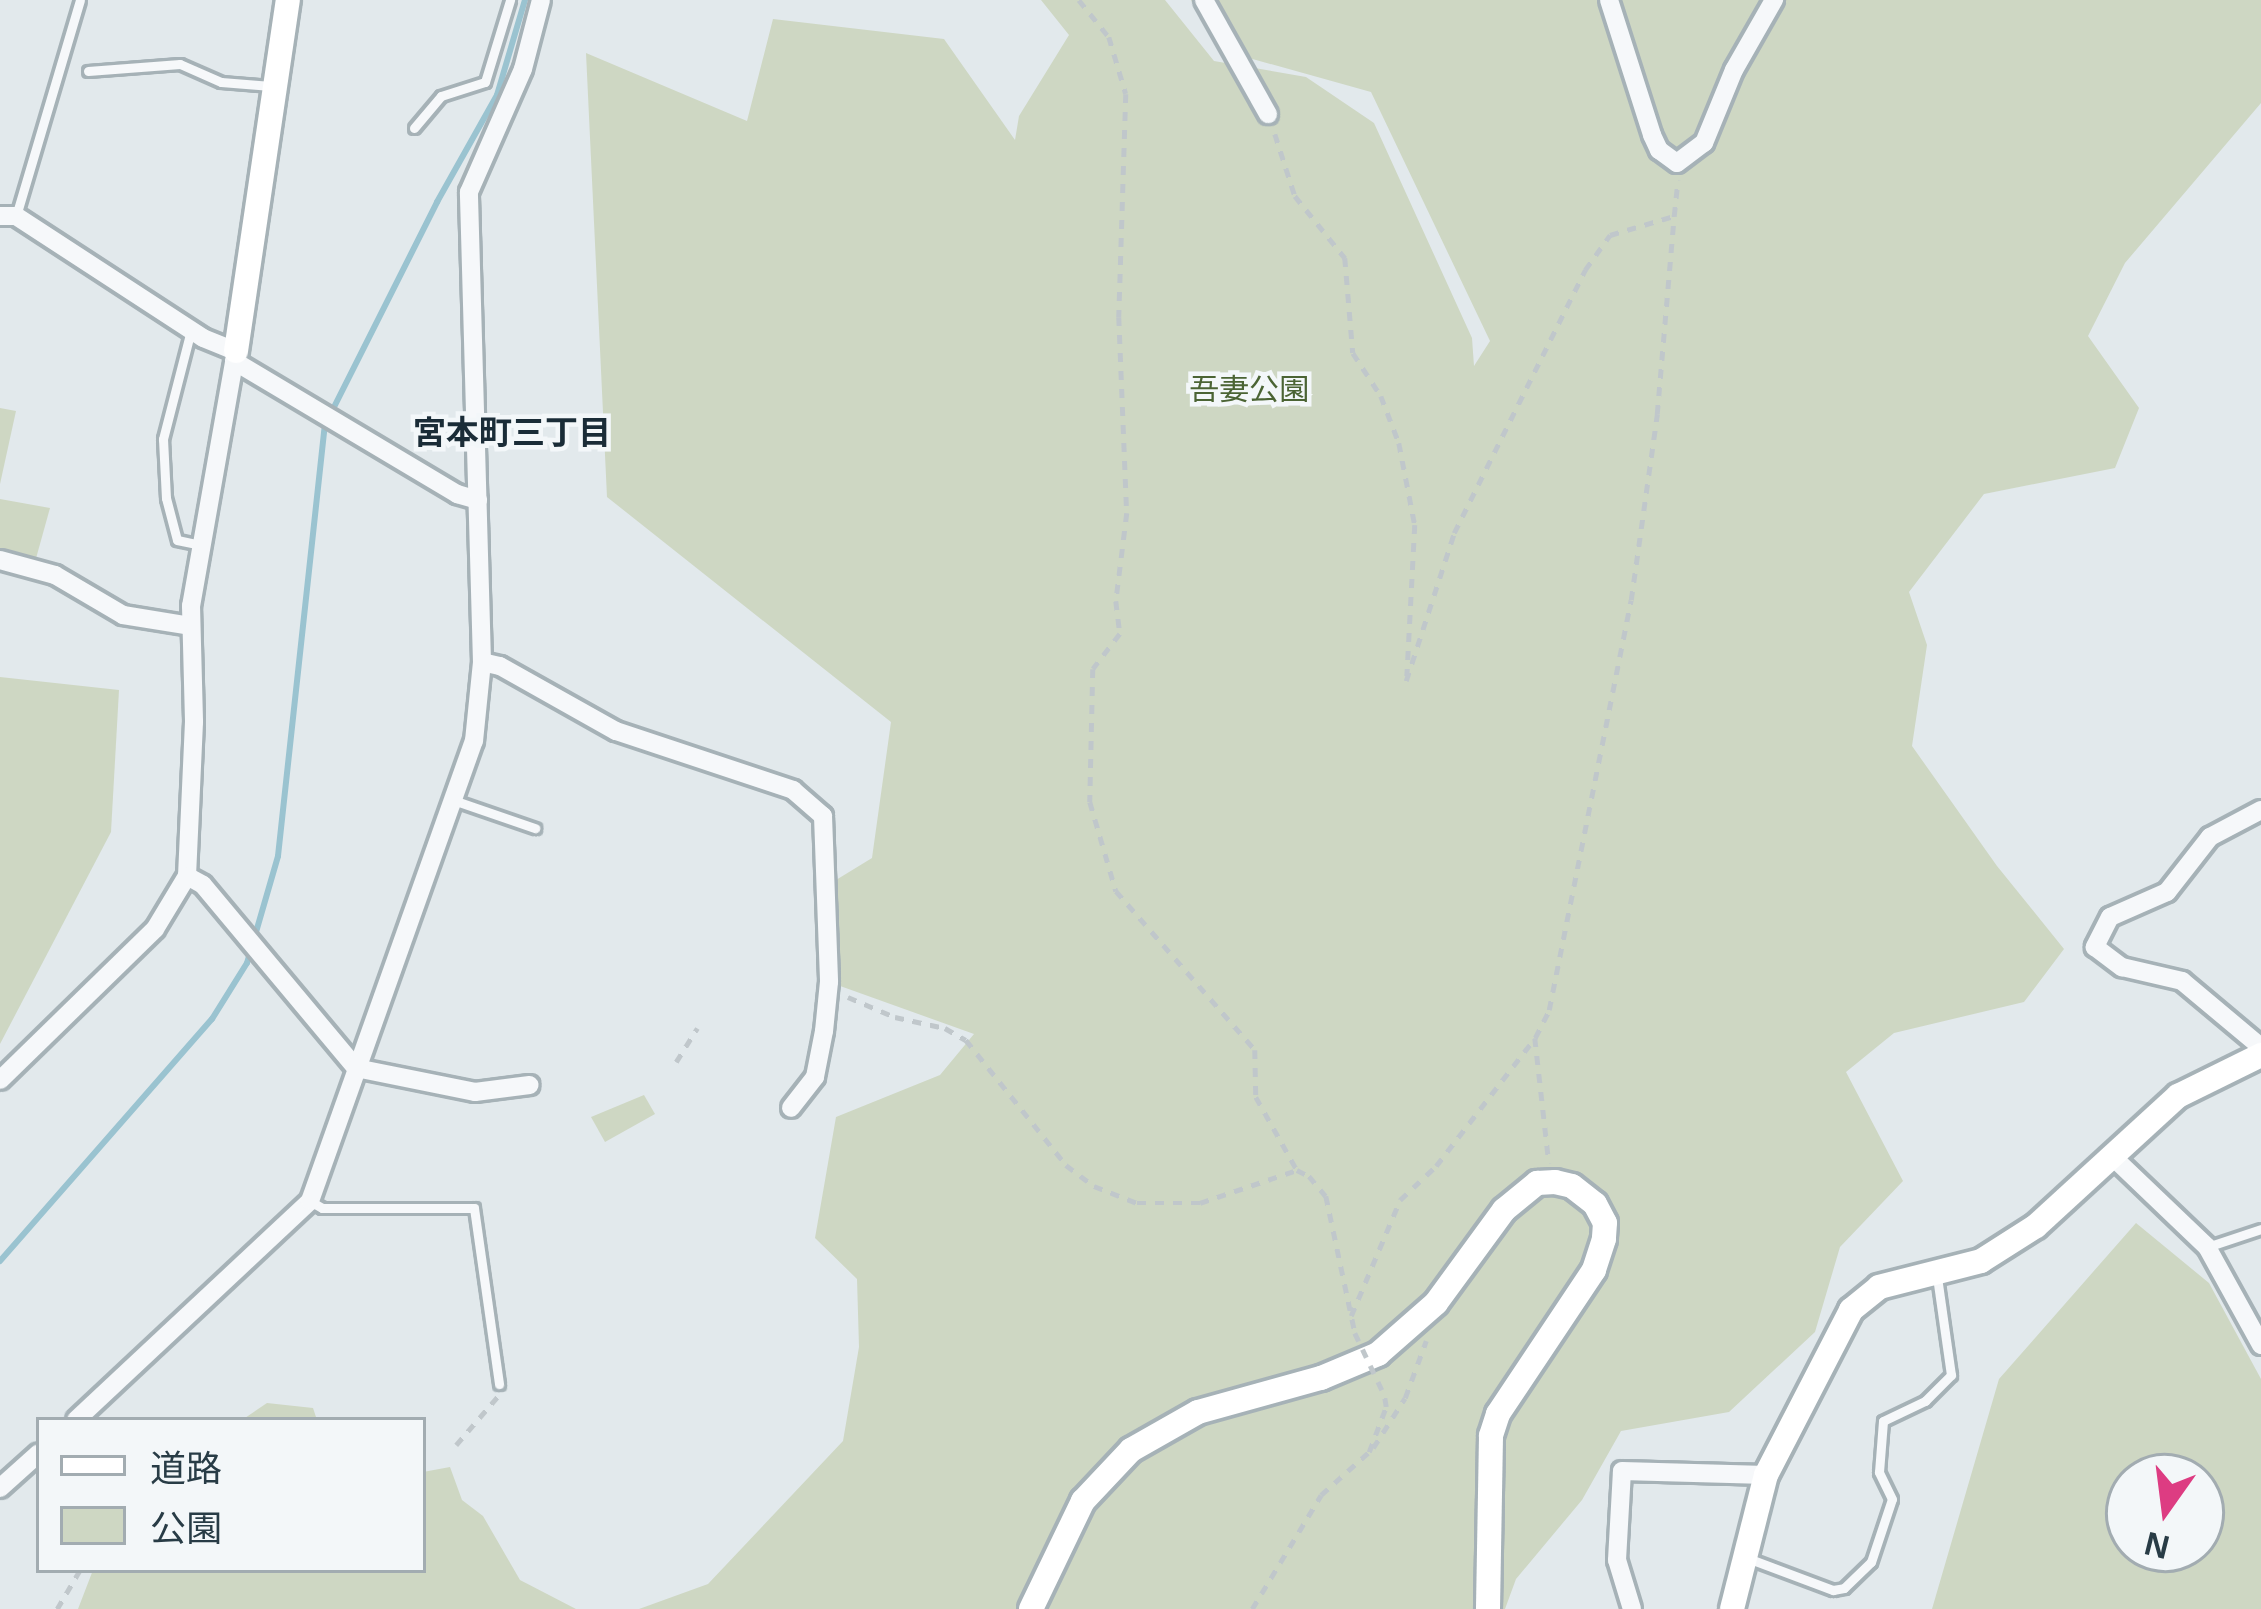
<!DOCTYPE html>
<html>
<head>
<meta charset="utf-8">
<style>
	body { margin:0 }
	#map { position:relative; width:2261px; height:1609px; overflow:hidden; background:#e2e9ec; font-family:Arial,"Noto Sans JP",sans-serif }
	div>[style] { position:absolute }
	.green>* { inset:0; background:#ced7c3 }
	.stream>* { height:6px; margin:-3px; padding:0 3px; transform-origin:3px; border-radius:3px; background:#9ac3d0 }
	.path>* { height:4.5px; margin-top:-2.25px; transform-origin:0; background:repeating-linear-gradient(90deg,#c0c7cb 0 9px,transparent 0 18px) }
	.roads { filter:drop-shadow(3px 0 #a6b2b7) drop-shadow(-3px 0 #a6b2b7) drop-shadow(0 3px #a6b2b7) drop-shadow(0 -3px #a6b2b7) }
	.lane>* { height:9px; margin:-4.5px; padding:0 4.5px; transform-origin:4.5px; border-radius:4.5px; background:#f6f8fa }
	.street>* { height:18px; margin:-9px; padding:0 9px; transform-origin:9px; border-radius:9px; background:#f6f8fa }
	.secondary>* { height:24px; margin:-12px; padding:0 12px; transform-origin:12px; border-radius:12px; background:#fff }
	.path-bridge>* { height:4.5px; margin-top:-2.25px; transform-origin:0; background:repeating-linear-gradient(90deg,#c0c7cb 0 9px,transparent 0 18px) }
	span { translate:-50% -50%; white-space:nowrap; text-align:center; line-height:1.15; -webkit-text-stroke:9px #f3f7f9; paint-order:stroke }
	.park-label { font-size:30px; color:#4b6434 }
	.neighbourhood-label { font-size:33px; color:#1a2c37; font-weight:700 }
	.legend { position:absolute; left:36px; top:1417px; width:390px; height:156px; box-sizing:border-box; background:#f3f7f9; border:3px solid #a2acb1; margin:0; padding:15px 21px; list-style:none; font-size:36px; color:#283c46 }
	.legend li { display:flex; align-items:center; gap:24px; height:60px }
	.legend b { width:60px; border:3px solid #a2acb1 }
	.north { position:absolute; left:2105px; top:1453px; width:120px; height:120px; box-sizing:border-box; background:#f3f7f9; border:3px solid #a2acb1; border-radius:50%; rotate:194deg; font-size:33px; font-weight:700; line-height:48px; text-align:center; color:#283c46 }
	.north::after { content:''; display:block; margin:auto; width:42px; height:54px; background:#dd3c82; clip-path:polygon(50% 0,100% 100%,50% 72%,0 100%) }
</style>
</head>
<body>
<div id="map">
	<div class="green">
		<i style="clip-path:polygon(1041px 0,1165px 0,1214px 61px,1306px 77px,1374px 123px,1472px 338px,1474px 366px,1490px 341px,1371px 92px,1224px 51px,1191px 0,2261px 0,2261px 103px,2125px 263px,2088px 336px,2139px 408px,2115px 468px,1984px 494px,1909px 592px,1927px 645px,1912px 746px,1997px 866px,2064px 949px,2024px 1002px,1894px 1033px,1846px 1072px,1903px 1181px,1840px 1247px,1815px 1332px,1729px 1412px,1621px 1431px,1582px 1500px,1516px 1579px,1505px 1609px,639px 1609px,708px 1584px,843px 1441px,859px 1347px,857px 1279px,815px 1238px,836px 1117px,940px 1075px,974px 1034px,829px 982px,836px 880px,872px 858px,891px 722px,607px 497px,586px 53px,747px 121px,773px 19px,944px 39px,1015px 140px,1019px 116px,1069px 35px)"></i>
		<i style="clip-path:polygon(0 408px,16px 411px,0 484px)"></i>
		<i style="clip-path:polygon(0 499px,50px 508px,35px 562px,0 554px)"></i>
		<i style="clip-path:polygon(0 677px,119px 690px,111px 832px,0 1044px)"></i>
		<i style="clip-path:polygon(644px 1095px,655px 1114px,605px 1142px,591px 1117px)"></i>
		<i style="clip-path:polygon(evenodd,2136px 1223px,2209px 1283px,2261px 1379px,2261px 1609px,1932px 1609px,1999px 1379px,2136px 1223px,2129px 1477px,2201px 1477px,2201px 1549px,2129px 1549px,2129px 1477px)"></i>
		<i style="clip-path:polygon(267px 1403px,313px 1408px,317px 1420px,242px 1420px)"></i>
		<i style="clip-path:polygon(450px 1467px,462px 1500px,483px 1516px,520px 1580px,576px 1609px,78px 1609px,93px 1570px,423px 1570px,423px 1472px)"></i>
	</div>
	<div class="stream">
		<i style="left:0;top:1261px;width:322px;rotate:-48.8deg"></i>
		<i style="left:212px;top:1019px;width:66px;rotate:-58deg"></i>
		<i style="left:247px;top:963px;width:111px;rotate:-73.8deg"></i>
		<i style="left:278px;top:856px;width:434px;rotate:-83.8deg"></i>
		<i style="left:325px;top:425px;width:250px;rotate:-63.3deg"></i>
		<i style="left:437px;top:202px;width:123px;rotate:-60.7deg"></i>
		<i style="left:497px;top:95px;width:99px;rotate:-73.6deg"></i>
	</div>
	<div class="path">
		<i style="left:1079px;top:0;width:48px;rotate:51deg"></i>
		<i style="left:1109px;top:37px;width:59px;rotate:73.4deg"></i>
		<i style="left:1126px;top:94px;width:223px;rotate:91.8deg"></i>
		<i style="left:1119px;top:317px;width:196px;rotate:87.7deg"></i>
		<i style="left:1127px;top:513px;width:89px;rotate:97.1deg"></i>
		<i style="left:1116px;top:601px;width:33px;rotate:83deg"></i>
		<i style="left:1120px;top:634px;width:44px;rotate:127.6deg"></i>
		<i style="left:1093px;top:669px;width:133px;rotate:91.3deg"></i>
		<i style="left:1090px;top:802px;width:93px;rotate:73.7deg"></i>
		<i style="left:1116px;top:891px;width:211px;rotate:48.8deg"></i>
		<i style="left:1255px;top:1050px;width:47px;rotate:88.8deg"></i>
		<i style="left:1256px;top:1097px;width:84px;rotate:60.7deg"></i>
		<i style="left:1275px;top:134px;width:65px;rotate:72.1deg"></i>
		<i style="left:1295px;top:196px;width:80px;rotate:51.1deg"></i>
		<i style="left:1345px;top:258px;width:95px;rotate:85.2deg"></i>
		<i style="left:1353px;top:353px;width:51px;rotate:56.9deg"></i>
		<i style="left:1381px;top:396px;width:50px;rotate:69deg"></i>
		<i style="left:1399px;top:443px;width:84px;rotate:79deg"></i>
		<i style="left:1415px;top:525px;width:151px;rotate:93deg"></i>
		<i style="left:1406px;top:681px;width:156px;rotate:-72deg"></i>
		<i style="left:1454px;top:533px;width:294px;rotate:-63.5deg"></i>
		<i style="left:1585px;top:270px;width:43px;rotate:-54.5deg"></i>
		<i style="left:1610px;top:235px;width:67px;rotate:-16.5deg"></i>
		<i style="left:1674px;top:216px;width:36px;rotate:-84deg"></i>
		<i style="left:848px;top:997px;width:51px;rotate:23.1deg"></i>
		<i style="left:895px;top:1017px;width:51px;rotate:12.4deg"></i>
		<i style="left:945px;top:1028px;width:24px;rotate:30deg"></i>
		<i style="left:966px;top:1040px;width:160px;rotate:51.3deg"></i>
		<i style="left:1066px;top:1165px;width:35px;rotate:37deg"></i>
		<i style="left:1094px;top:1186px;width:46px;rotate:21.6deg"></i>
		<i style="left:1137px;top:1203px;width:63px"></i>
		<i style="left:1200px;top:1203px;width:102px;rotate:-18.8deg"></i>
		<i style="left:1297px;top:1170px;width:13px;rotate:27deg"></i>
		<i style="left:1309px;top:1176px;width:26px;rotate:50deg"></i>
		<i style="left:1326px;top:1196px;width:140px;rotate:78deg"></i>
		<i style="left:1535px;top:1038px;width:126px;rotate:83.6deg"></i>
		<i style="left:676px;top:1062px;width:40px;rotate:-58deg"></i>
		<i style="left:1351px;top:1316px;width:126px;rotate:-67.1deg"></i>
		<i style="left:1400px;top:1200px;width:50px;rotate:-43.4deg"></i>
		<i style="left:1436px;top:1166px;width:162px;rotate:-52.3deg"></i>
		<i style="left:1535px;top:1038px;width:31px;rotate:-63deg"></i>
		<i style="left:1549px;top:1010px;width:418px;rotate:-78.7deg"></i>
		<i style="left:1631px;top:600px;width:188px;rotate:-82deg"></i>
		<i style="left:1657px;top:414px;width:199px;rotate:-85.1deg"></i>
		<i style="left:456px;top:1445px;width:65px;rotate:-49.4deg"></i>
		<i style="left:1373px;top:1448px;width:59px;rotate:-57.4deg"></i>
		<i style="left:1405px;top:1398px;width:61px;rotate:-69.8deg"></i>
		<i style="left:57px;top:1609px;width:45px;rotate:-59.5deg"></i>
		<i style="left:1252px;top:1609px;width:133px;rotate:-58.8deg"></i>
		<i style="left:1321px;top:1495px;width:64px;rotate:-41.9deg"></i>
		<i style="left:1369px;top:1452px;width:48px;rotate:-69.3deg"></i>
		<i style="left:1386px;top:1407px;width:13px;rotate:-99deg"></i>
	</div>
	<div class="roads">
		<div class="lane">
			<i style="left:88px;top:71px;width:92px;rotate:-4.4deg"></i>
			<i style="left:180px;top:64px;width:45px;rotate:23.7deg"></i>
			<i style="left:221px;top:82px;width:50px;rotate:4.6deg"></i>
			<i style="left:414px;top:128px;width:42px;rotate:-49.8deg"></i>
			<i style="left:441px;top:96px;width:46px;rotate:-17.7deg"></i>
			<i style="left:485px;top:82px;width:86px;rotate:-73deg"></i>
			<i style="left:16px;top:216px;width:225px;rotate:-73.5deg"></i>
			<i style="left:191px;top:330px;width:113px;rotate:104.4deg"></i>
			<i style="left:163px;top:439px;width:59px;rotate:87.1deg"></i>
			<i style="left:166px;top:498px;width:43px;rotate:75.3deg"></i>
			<i style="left:177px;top:540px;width:25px;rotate:12deg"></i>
			<i style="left:453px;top:800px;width:87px;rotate:18.9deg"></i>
			<i style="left:310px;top:1201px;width:14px;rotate:30deg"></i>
			<i style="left:322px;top:1208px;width:152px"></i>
			<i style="left:474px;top:1208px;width:178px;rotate:81.9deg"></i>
			<i style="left:2207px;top:1247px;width:57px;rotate:-18.4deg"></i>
			<i style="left:1750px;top:1559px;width:89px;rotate:20.5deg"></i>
			<i style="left:1833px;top:1590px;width:11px;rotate:-10deg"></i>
			<i style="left:1844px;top:1588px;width:37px;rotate:-44deg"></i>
			<i style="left:1871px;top:1562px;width:66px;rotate:-71.6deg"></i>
			<i style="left:1892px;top:1499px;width:30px;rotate:-116deg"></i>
			<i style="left:1879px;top:1472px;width:51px;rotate:-85.5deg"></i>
			<i style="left:1883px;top:1421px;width:47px;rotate:-25.5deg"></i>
			<i style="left:1925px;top:1401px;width:37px;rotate:-45deg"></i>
			<i style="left:1951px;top:1375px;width:99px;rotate:-98.1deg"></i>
		</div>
		<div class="street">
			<i style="left:1204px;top:0;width:131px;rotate:60.7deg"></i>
			<i style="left:1609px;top:0;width:142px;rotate:72.3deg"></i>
			<i style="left:1652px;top:135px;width:17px;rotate:65deg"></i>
			<i style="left:1659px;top:150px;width:22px;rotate:36deg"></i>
			<i style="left:1677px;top:163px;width:34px;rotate:-37deg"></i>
			<i style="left:1704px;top:143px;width:79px;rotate:-67.7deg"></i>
			<i style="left:1734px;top:70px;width:81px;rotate:-60.3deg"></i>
			<i style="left:0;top:216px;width:16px"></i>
			<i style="left:16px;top:216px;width:223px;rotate:33.1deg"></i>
			<i style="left:203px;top:338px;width:35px;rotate:22deg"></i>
			<i style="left:236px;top:351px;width:259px;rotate:100deg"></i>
			<i style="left:191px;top:606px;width:116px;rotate:88.5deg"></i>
			<i style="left:194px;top:722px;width:154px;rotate:92.6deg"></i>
			<i style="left:187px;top:876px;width:62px;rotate:121.1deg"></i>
			<i style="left:155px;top:929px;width:216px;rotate:135.7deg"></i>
			<i style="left:234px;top:361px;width:260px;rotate:30.8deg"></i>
			<i style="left:457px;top:494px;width:22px;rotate:16deg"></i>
			<i style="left:0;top:560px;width:57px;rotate:15.3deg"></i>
			<i style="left:55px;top:575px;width:79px;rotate:30.5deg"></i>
			<i style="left:123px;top:615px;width:68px;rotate:9.3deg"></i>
			<i style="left:482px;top:662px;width:18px;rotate:13deg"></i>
			<i style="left:500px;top:666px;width:133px;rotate:29.3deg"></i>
			<i style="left:616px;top:731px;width:187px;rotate:18.4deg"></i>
			<i style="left:793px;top:790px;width:40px;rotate:41deg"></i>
			<i style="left:823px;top:816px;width:166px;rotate:87.9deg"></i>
			<i style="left:829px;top:982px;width:49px;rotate:95.8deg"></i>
			<i style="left:824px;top:1031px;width:47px;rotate:101.1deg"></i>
			<i style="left:815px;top:1077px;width:39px;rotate:128deg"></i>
			<i style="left:2261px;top:810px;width:58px;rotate:152.1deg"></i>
			<i style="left:2210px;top:837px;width:70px;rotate:128deg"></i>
			<i style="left:2167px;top:892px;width:62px;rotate:156.3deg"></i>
			<i style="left:2110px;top:917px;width:34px;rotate:117deg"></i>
			<i style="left:2095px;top:947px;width:34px;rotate:37deg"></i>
			<i style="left:2122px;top:967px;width:62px;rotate:13.1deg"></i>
			<i style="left:2182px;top:981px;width:103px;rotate:39.9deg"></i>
			<i style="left:187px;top:876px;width:18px;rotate:29deg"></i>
			<i style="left:203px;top:885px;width:239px;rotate:50.1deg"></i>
			<i style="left:356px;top:1068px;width:121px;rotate:11.4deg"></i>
			<i style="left:475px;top:1092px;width:55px;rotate:-7.3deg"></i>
			<i style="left:2114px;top:1158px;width:129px;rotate:43.7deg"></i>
			<i style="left:2207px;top:1247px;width:112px;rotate:61.1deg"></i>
			<i style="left:76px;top:1420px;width:320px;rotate:-43.1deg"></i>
			<i style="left:310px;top:1201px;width:488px;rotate:-70.4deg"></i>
			<i style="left:474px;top:741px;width:79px;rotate:-84.2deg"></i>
			<i style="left:482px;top:662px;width:470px;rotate:-91.6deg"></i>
			<i style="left:469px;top:192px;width:134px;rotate:-66.3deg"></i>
			<i style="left:523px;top:69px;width:71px;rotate:-75.4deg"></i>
			<i style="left:0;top:1488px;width:52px;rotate:-41.9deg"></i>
			<i style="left:1632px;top:1609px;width:51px;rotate:-107deg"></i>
			<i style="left:1617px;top:1560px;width:89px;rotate:-86.8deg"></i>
			<i style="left:1622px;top:1471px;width:144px;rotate:1.6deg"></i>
		</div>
		<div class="secondary">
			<i style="left:236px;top:351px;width:355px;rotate:-81.6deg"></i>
			<i style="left:1031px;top:1609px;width:120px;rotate:-64.3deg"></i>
			<i style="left:1083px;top:1501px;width:70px;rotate:-46.7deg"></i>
			<i style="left:1131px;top:1450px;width:77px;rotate:-29.6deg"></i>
			<i style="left:1198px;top:1412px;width:128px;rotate:-15.5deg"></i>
			<i style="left:1321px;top:1378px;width:62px;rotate:-22.8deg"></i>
			<i style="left:1378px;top:1354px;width:77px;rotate:-41.3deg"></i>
			<i style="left:1436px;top:1303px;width:115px;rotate:-53.8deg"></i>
			<i style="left:1504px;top:1210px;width:43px;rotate:-39.3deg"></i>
			<i style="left:1537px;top:1183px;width:18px;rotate:-3deg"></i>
			<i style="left:1555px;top:1182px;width:17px;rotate:13deg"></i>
			<i style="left:1572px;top:1186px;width:29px;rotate:38deg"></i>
			<i style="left:1595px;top:1204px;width:21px;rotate:62deg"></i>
			<i style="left:1605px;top:1223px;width:16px;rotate:94deg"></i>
			<i style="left:1604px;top:1239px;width:33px;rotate:108deg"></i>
			<i style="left:1594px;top:1270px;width:173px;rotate:123.7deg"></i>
			<i style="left:1498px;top:1414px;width:23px;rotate:108deg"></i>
			<i style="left:1491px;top:1436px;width:173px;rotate:91deg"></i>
			<i style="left:1732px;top:1609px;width:138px;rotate:-75.8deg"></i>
			<i style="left:1766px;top:1475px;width:186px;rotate:-62.7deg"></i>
			<i style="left:1851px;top:1310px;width:36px;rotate:-39deg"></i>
			<i style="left:1879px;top:1287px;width:105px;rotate:-14.3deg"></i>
			<i style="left:1981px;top:1261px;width:65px;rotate:-32.5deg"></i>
			<i style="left:2036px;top:1226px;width:193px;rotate:-42.5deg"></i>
			<i style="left:2178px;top:1096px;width:93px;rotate:-26.3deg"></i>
		</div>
	</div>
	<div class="path-bridge">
		<i style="left:1355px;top:1333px;width:68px;rotate:64.6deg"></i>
	</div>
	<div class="park-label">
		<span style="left:1249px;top:390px">吾妻公園</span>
	</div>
	<div class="neighbourhood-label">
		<span style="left:512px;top:433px">宮本町三丁目</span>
	</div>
	<ul class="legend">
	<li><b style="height:15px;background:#fff"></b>道路</li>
	<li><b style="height:33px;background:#ced7c3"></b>公園</li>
	</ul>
	<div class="north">N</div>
</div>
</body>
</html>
